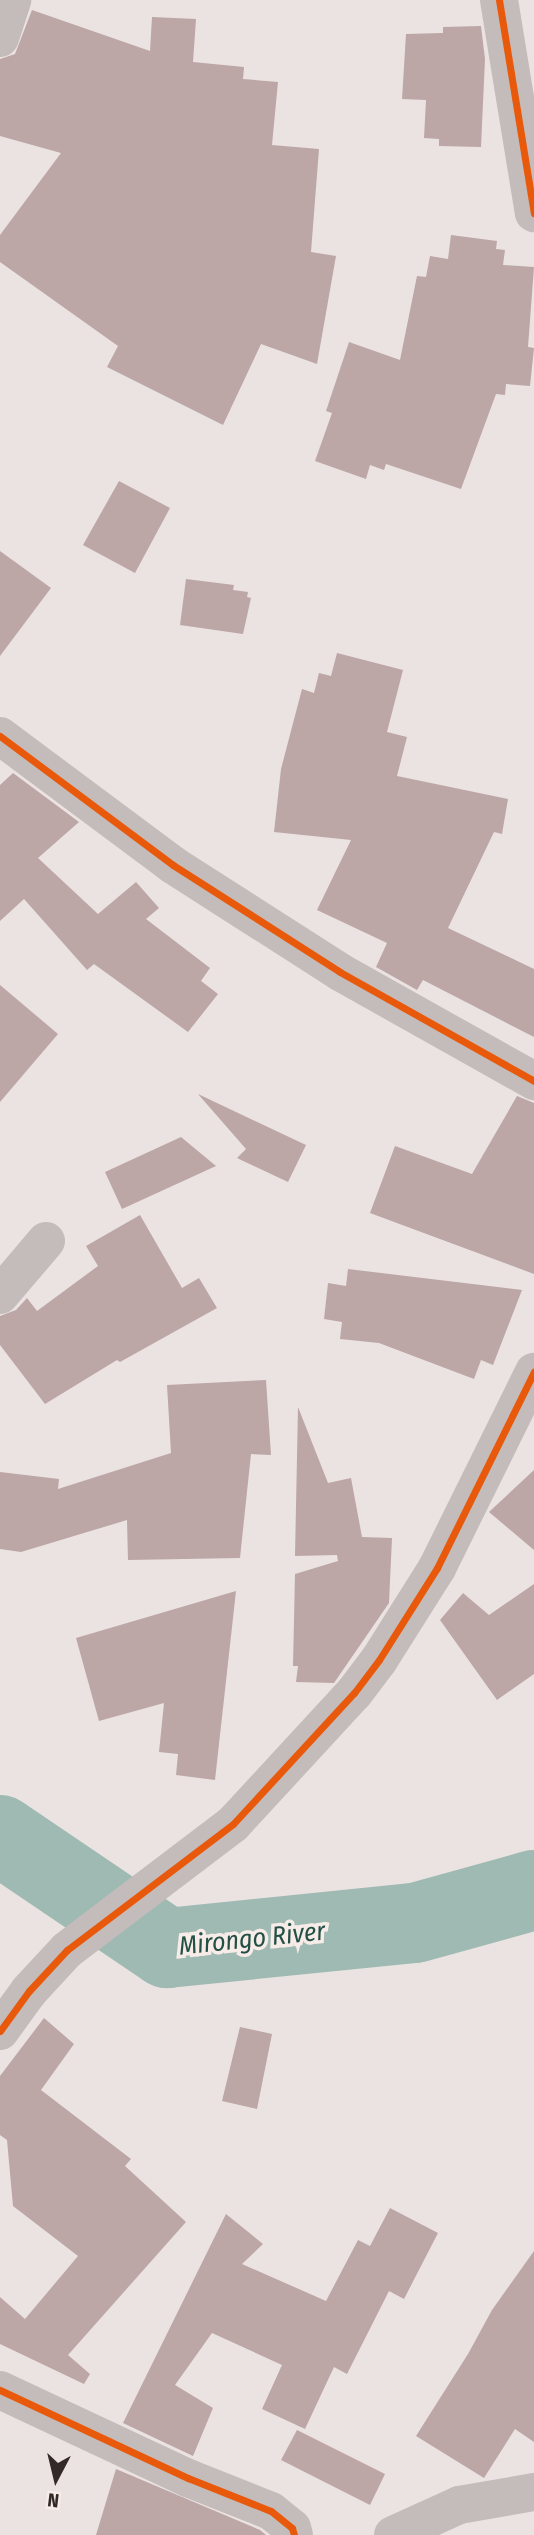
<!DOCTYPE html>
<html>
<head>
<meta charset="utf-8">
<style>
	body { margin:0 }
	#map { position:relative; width:534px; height:2535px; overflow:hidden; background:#ebe3e1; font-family:"Fira Sans Condensed",sans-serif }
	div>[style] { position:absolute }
	.river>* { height:80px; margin:-40px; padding:0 40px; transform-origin:40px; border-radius:40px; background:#9fbab2 }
	.building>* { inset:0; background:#bca6a6 }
	.street>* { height:38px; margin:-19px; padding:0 19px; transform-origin:19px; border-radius:19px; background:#c3bcba }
	.cycleway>* { height:7px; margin:-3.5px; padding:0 3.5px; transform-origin:3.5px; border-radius:3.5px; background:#e8590c }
	span { translate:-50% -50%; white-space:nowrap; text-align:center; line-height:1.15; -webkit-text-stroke:7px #f7ece8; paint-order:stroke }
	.water-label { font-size:26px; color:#235046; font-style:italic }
	.north { position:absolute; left:21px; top:2444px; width:70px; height:70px; -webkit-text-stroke:5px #f7ece8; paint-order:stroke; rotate:187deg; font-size:19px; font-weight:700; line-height:28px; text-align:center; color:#342929 }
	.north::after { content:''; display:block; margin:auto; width:24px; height:32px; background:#342929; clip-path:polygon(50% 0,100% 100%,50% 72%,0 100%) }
</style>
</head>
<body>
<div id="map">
	<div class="river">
		<i style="left:0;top:1835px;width:202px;rotate:34.1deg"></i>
		<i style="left:167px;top:1948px;width:249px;rotate:-5.8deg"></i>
		<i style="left:415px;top:1923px;width:123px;rotate:-15.5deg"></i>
	</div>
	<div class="building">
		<i style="clip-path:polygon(32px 10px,150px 51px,152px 17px,196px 19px,193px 62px,244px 67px,243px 79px,278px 82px,272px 145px,319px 149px,311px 252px,336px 256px,317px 364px,261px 344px,223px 425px,107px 367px,118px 346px,0 262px,0 235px,61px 153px,0 136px,0 59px,15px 54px)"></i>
		<i style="clip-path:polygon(481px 26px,485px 59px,481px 147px,439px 146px,439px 139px,424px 138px,426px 100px,402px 99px,406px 34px,443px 33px,443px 27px)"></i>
		<i style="clip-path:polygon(451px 235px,497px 241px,496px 249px,505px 250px,503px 265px,534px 267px,528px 347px,534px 348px,530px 386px,506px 384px,505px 395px,496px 394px,461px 489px,386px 464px,384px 470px,370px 465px,366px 479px,315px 461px,332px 413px,326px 411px,349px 342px,400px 360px,417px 276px,426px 277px,430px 256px,448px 259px)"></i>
		<i style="clip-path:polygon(119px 481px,170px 508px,135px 573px,83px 545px)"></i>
		<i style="clip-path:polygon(0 551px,51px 588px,0 656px)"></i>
		<i style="clip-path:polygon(186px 579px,234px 585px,233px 590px,248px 592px,247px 597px,251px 598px,243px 634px,180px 625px)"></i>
		<i style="clip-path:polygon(337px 653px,403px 670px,387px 732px,407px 737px,397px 776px,508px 799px,502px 834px,494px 832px,448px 928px,534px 969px,534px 1037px,423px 980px,417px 990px,376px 967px,387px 943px,317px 910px,351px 840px,274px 832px,281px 769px,302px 689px,314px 693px,319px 673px,331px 676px)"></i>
		<i style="clip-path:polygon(13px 773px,79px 822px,38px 858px,98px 914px,136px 882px,159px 908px,146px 919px,210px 968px,201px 981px,218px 994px,188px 1032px,94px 964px,87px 970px,24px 899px,0 921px,0 785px)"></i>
		<i style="clip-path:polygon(0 985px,58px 1034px,0 1102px)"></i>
		<i style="clip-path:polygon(198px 1094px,306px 1145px,288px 1182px,237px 1158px,246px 1149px)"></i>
		<i style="clip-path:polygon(517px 1096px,534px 1103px,534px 1274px,370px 1213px,395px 1146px,472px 1174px)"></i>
		<i style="clip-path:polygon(181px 1137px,216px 1166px,122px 1209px,105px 1172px)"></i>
		<i style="clip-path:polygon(140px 1215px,182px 1288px,199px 1278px,217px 1308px,120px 1362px,117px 1360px,45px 1404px,0 1345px,0 1316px,16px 1310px,27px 1298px,37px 1311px,98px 1266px,86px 1246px)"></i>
		<i style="clip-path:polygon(348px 1269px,522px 1290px,493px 1365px,481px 1360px,474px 1379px,379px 1343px,340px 1339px,342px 1322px,324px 1319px,328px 1283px,346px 1286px)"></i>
		<i style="clip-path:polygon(266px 1380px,271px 1455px,251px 1454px,240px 1558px,128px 1560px,127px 1520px,21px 1552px,0 1549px,0 1472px,59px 1479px,58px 1489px,171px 1453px,167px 1385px)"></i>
		<i style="clip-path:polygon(298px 1407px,328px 1483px,351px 1478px,362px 1537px,392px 1538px,389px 1603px,334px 1683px,296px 1682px,298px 1666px,293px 1666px,295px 1574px,338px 1561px,337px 1555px,295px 1556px)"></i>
		<i style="clip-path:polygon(534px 1470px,534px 1550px,489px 1512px)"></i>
		<i style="clip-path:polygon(534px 1584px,534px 1674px,497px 1700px,440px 1620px,463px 1593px,489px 1615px)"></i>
		<i style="clip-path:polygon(236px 1591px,215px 1780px,176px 1775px,178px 1754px,159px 1752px,164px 1703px,99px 1721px,76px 1638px)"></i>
		<i style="clip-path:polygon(44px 2018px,74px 2044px,41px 2090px,131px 2159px,125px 2166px,186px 2222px,68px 2355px,90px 2374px,84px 2384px,0 2344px,0 2297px,25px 2319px,78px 2256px,13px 2206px,7px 2140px,0 2135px,0 2076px)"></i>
		<i style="clip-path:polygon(240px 2027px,272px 2034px,257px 2109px,222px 2101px)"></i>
		<i style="clip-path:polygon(390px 2208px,438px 2233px,404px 2299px,389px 2291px,347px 2374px,334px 2367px,305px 2429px,262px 2409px,282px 2365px,212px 2333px,175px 2385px,213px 2408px,193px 2456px,123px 2423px,226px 2214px,263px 2244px,242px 2264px,326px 2301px,358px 2240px,370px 2246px)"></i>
		<i style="clip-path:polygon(534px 2251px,534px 2442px,515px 2429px,484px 2478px,416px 2436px,468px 2354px,492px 2310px)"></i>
		<i style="clip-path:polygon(297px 2430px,385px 2474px,370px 2505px,281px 2460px)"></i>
		<i style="clip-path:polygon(116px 2469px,260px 2530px,266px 2535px,96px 2535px)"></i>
	</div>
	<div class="street">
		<i style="left:499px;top:0;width:216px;rotate:80.7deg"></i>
		<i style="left:0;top:38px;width:40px;rotate:-72deg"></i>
		<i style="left:0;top:736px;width:216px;rotate:36.7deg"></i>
		<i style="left:173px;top:865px;width:198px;rotate:32.6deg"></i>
		<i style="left:340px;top:972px;width:223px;rotate:29.3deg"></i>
		<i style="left:0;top:1295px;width:71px;rotate:-49.6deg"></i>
		<i style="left:0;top:2031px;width:49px;rotate:-54.1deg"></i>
		<i style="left:29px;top:1991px;width:56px;rotate:-47.2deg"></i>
		<i style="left:67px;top:1950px;width:208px;rotate:-37.2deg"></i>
		<i style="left:233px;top:1824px;width:178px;rotate:-47.3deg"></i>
		<i style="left:354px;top:1693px;width:41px;rotate:-52.9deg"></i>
		<i style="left:379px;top:1660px;width:109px;rotate:-57.8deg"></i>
		<i style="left:437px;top:1568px;width:219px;rotate:-63.7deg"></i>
		<i style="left:0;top:2390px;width:208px;rotate:25.1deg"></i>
		<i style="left:188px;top:2478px;width:89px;rotate:21.7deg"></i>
		<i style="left:271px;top:2511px;width:27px;rotate:39deg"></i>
		<i style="left:292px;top:2528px;width:7px;rotate:74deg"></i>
		<i style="left:393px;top:2535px;width:72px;rotate:-24.4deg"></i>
		<i style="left:459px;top:2505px;width:76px;rotate:-9.8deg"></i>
	</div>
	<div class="cycleway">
		<i style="left:499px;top:0;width:216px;rotate:80.7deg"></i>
		<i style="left:0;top:736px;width:216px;rotate:36.7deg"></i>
		<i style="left:173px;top:865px;width:198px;rotate:32.6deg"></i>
		<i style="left:340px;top:972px;width:223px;rotate:29.3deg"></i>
		<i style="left:0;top:2031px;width:49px;rotate:-54.1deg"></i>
		<i style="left:29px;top:1991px;width:56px;rotate:-47.2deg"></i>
		<i style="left:67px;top:1950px;width:208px;rotate:-37.2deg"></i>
		<i style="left:233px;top:1824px;width:178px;rotate:-47.3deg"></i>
		<i style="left:354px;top:1693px;width:41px;rotate:-52.9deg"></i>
		<i style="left:379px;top:1660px;width:109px;rotate:-57.8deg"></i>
		<i style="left:437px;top:1568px;width:219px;rotate:-63.7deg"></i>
		<i style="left:0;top:2390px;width:208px;rotate:25.1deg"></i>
		<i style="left:188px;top:2478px;width:89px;rotate:21.7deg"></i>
		<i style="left:271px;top:2511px;width:27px;rotate:39deg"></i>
		<i style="left:292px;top:2528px;width:7px;rotate:74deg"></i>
	</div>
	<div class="water-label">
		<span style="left:252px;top:1939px;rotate:-6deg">Mirongo River</span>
	</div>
	<div class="north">N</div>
</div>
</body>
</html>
